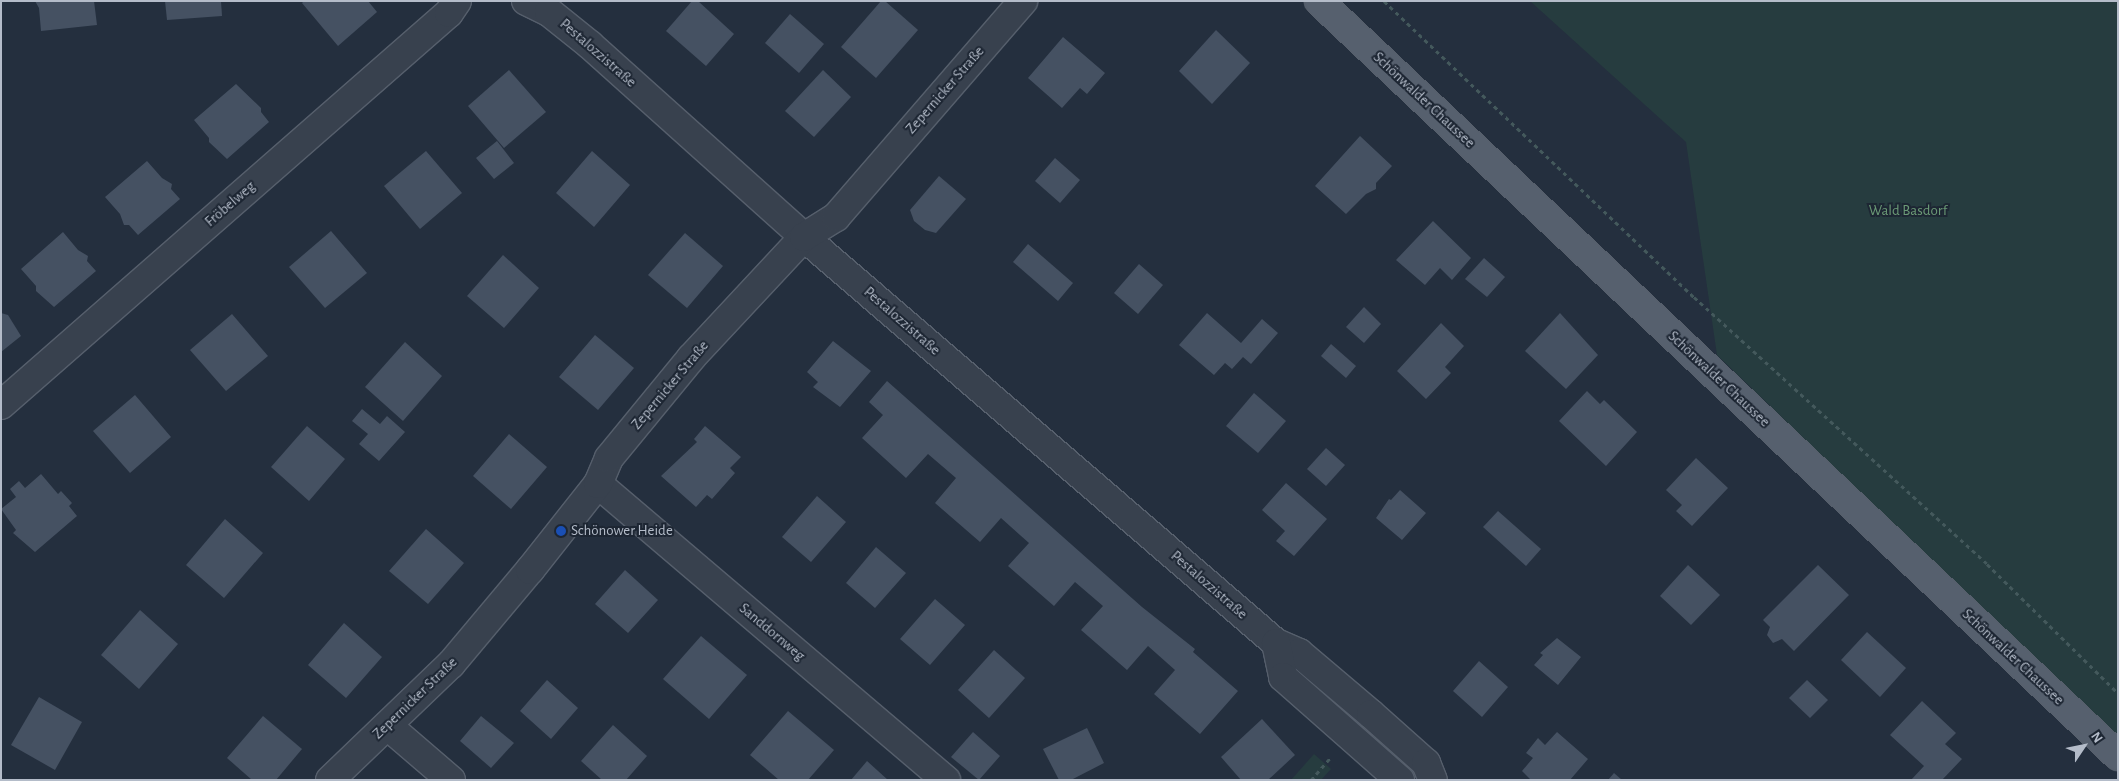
<!DOCTYPE html>
<html>
<head>
<meta charset="utf-8">
<style>
	body { margin:0 }
	#map { position:relative; width:2119px; height:781px; overflow:hidden; background:#242f3e; font-family:"Alegreya Sans",sans-serif }
	div>[style] { position:absolute }
	.green>* { inset:0; background:#263c3f }
	.building>* { inset:0; background:#455162 }
	.path>* { height:3px; margin-top:-1.5px; transform-origin:0; background:repeating-linear-gradient(90deg,#44595c 0 4px,transparent 0 8px) }
	.roads { filter:drop-shadow(1px 0 #565f6c) drop-shadow(-1px 0 #565f6c) drop-shadow(0 1px #565f6c) drop-shadow(0 -1px #565f6c) }
	.minor>* { height:28px; margin:-14px; padding:0 14px; transform-origin:14px; border-radius:14px; background:#38414e }
	.major>* { height:28px; margin:-14px; padding:0 14px; transform-origin:14px; border-radius:14px; background:#56606e }
	.dots>* { width:14px; height:14px; translate:-50% -50%; box-sizing:border-box; border:2px solid #1d2633; border-radius:50% }
	span { translate:-50% -50%; white-space:nowrap; text-align:center; line-height:1.15; -webkit-text-stroke:4px #1d2633; paint-order:stroke }
	.street-label { font-size:15px; color:#b4bcc9 }
	.park-label { font-size:15px; color:#6b9a76 }
	.poi-label { font-size:15px; color:#b4bcc9 }
	.left { translate:0 -50%; text-align:left }
	.frame { position:absolute; inset:0; border:2px solid #b4bcc9; pointer-events:none }
	.north { position:absolute; left:2059px; top:721px; width:50px; height:50px; -webkit-text-stroke:4px #1d2633; paint-order:stroke; rotate:56deg; font-size:14px; font-weight:700; line-height:20px; text-align:center; color:#b4bcc9 }
	.north::after { content:''; display:block; margin:auto; width:18px; height:22px; background:#b4bcc9; clip-path:polygon(50% 0,100% 100%,50% 72%,0 100%) }
</style>
</head>
<body>
<div id="map">
	<div class="green">
		<i style="clip-path:polygon(1530px 1px,2118px 1px,2118px 739px,1717px 355px,1686px 142px)"></i>
		<i style="clip-path:polygon(1314px 754px,1331px 769px,1321px 780px,1291px 780px)"></i>
	</div>
	<div class="building">
		<i style="clip-path:polygon(35px 1px,94px 1px,97px 25px,41px 31px,39px 8px)"></i>
		<i style="clip-path:polygon(165px 1px,221px 1px,222px 16px,167px 20px)"></i>
		<i style="clip-path:polygon(304px 1px,368px 1px,377px 12px,338px 46px,302px 3px)"></i>
		<i style="clip-path:polygon(692px 1px,698px 1px,734px 34px,706px 66px,666px 31px)"></i>
		<i style="clip-path:polygon(881px 1px,885px 1px,918px 30px,876px 78px,841px 47px)"></i>
		<i style="clip-path:polygon(790px 14px,824px 44px,799px 73px,765px 43px)"></i>
		<i style="clip-path:polygon(1216px 30px,1250px 63px,1212px 104px,1179px 71px)"></i>
		<i style="clip-path:polygon(1063px 37px,1105px 73px,1087px 94px,1080px 88px,1062px 108px,1028px 78px)"></i>
		<i style="clip-path:polygon(509px 70px,546px 112px,504px 148px,468px 106px)"></i>
		<i style="clip-path:polygon(823px 70px,851px 97px,814px 137px,785px 111px)"></i>
		<i style="clip-path:polygon(236px 84px,261px 108px,261px 112px,269px 122px,227px 159px,209px 142px,209px 138px,194px 120px)"></i>
		<i style="clip-path:polygon(1360px 136px,1392px 166px,1376px 183px,1376px 189px,1366px 194px,1346px 214px,1315px 186px)"></i>
		<i style="clip-path:polygon(497px 141px,514px 163px,494px 179px,476px 158px)"></i>
		<i style="clip-path:polygon(426px 151px,462px 193px,420px 229px,384px 186px)"></i>
		<i style="clip-path:polygon(592px 151px,630px 185px,594px 227px,556px 193px)"></i>
		<i style="clip-path:polygon(1055px 158px,1080px 180px,1060px 203px,1035px 181px)"></i>
		<i style="clip-path:polygon(147px 161px,162px 178px,172px 184px,171px 189px,180px 199px,138px 235px,129px 225px,124px 225px,120px 214px,105px 197px)"></i>
		<i style="clip-path:polygon(939px 176px,966px 199px,936px 233px,925px 230px,914px 221px,910px 210px)"></i>
		<i style="clip-path:polygon(1433px 221px,1471px 258px,1452px 280px,1440px 268px,1425px 285px,1396px 260px)"></i>
		<i style="clip-path:polygon(331px 231px,367px 273px,325px 308px,289px 267px)"></i>
		<i style="clip-path:polygon(63px 232px,78px 250px,88px 256px,87px 261px,96px 271px,54px 307px,36px 291px,36px 286px,21px 269px)"></i>
		<i style="clip-path:polygon(685px 233px,723px 266px,687px 308px,648px 275px)"></i>
		<i style="clip-path:polygon(1028px 244px,1073px 283px,1058px 301px,1013px 262px)"></i>
		<i style="clip-path:polygon(503px 255px,539px 288px,504px 328px,467px 296px)"></i>
		<i style="clip-path:polygon(1484px 258px,1505px 277px,1487px 297px,1465px 279px)"></i>
		<i style="clip-path:polygon(1139px 264px,1163px 285px,1138px 314px,1114px 293px)"></i>
		<i style="clip-path:polygon(1364px 307px,1381px 324px,1364px 343px,1346px 327px)"></i>
		<i style="clip-path:polygon(1px 313px,8px 315px,21px 336px,1px 352px)"></i>
		<i style="clip-path:polygon(1207px 313px,1241px 343px,1262px 319px,1278px 333px,1251px 364px,1243px 357px,1232px 369px,1225px 363px,1214px 375px,1179px 345px)"></i>
		<i style="clip-path:polygon(1560px 313px,1598px 355px,1566px 389px,1525px 351px)"></i>
		<i style="clip-path:polygon(232px 314px,268px 356px,226px 391px,190px 350px)"></i>
		<i style="clip-path:polygon(1441px 323px,1464px 346px,1445px 367px,1451px 373px,1426px 399px,1397px 371px)"></i>
		<i style="clip-path:polygon(595px 335px,634px 368px,598px 410px,559px 377px)"></i>
		<i style="clip-path:polygon(833px 341px,871px 371px,840px 407px,813px 387px,818px 382px,807px 372px)"></i>
		<i style="clip-path:polygon(405px 342px,442px 376px,403px 421px,365px 387px)"></i>
		<i style="clip-path:polygon(1331px 344px,1356px 366px,1346px 378px,1321px 356px)"></i>
		<i style="clip-path:polygon(887px 381px,1142px 607px,1195px 649px,1193px 652px,1238px 691px,1200px 734px,1154px 694px,1175px 670px,1148px 646px,1127px 670px,1081px 630px,1103px 606px,1075px 582px,1054px 606px,1008px 566px,1029px 543px,1001px 518px,980px 542px,935px 503px,956px 478px,928px 454px,906px 478px,862px 438px,883px 415px,869px 402px)"></i>
		<i style="clip-path:polygon(1587px 391px,1600px 404px,1604px 400px,1637px 432px,1606px 466px,1559px 421px)"></i>
		<i style="clip-path:polygon(1254px 393px,1286px 421px,1258px 453px,1226px 426px)"></i>
		<i style="clip-path:polygon(135px 395px,171px 437px,130px 473px,93px 431px)"></i>
		<i style="clip-path:polygon(362px 409px,380px 424px,387px 416px,405px 432px,379px 461px,359px 444px,368px 434px,352px 421px)"></i>
		<i style="clip-path:polygon(307px 426px,345px 459px,309px 501px,271px 467px)"></i>
		<i style="clip-path:polygon(705px 426px,741px 457px,730px 468px,735px 473px,712px 499px,707px 495px,696px 507px,661px 476px,697px 442px,694px 439px)"></i>
		<i style="clip-path:polygon(509px 434px,547px 467px,511px 509px,473px 476px)"></i>
		<i style="clip-path:polygon(1326px 448px,1345px 465px,1326px 486px,1307px 469px)"></i>
		<i style="clip-path:polygon(1696px 458px,1728px 488px,1692px 526px,1676px 511px,1682px 505px,1666px 490px)"></i>
		<i style="clip-path:polygon(41px 474px,58px 494px,61px 491px,72px 503px,69px 506px,77px 516px,35px 552px,13px 533px,16px 530px,1px 509px,16px 497px,10px 489px,19px 481px,25px 488px)"></i>
		<i style="clip-path:polygon(1286px 483px,1327px 519px,1294px 556px,1276px 541px,1285px 531px,1262px 510px)"></i>
		<i style="clip-path:polygon(1400px 490px,1426px 513px,1402px 540px,1376px 518px,1389px 499px,1391px 500px)"></i>
		<i style="clip-path:polygon(817px 496px,846px 522px,811px 562px,782px 537px)"></i>
		<i style="clip-path:polygon(1498px 511px,1541px 549px,1526px 566px,1483px 527px)"></i>
		<i style="clip-path:polygon(225px 519px,263px 553px,224px 598px,186px 565px)"></i>
		<i style="clip-path:polygon(426px 529px,464px 563px,428px 604px,389px 571px)"></i>
		<i style="clip-path:polygon(876px 547px,906px 573px,875px 608px,846px 583px)"></i>
		<i style="clip-path:polygon(1688px 565px,1720px 595px,1691px 625px,1660px 596px)"></i>
		<i style="clip-path:polygon(1818px 565px,1849px 595px,1794px 651px,1782px 639px,1773px 643px,1767px 635px,1770px 627px,1763px 620px)"></i>
		<i style="clip-path:polygon(625px 570px,658px 600px,628px 633px,595px 604px)"></i>
		<i style="clip-path:polygon(935px 599px,965px 625px,930px 665px,900px 639px)"></i>
		<i style="clip-path:polygon(140px 610px,178px 644px,139px 689px,101px 655px)"></i>
		<i style="clip-path:polygon(344px 623px,382px 657px,346px 698px,308px 665px)"></i>
		<i style="clip-path:polygon(1867px 632px,1906px 668px,1880px 697px,1841px 660px)"></i>
		<i style="clip-path:polygon(701px 636px,747px 675px,709px 719px,663px 679px)"></i>
		<i style="clip-path:polygon(1557px 638px,1581px 657px,1558px 685px,1534px 665px,1543px 655px,1540px 653px)"></i>
		<i style="clip-path:polygon(994px 650px,1025px 678px,989px 718px,958px 690px)"></i>
		<i style="clip-path:polygon(1479px 661px,1508px 687px,1482px 717px,1453px 691px)"></i>
		<i style="clip-path:polygon(547px 680px,578px 708px,551px 739px,520px 711px)"></i>
		<i style="clip-path:polygon(1807px 680px,1828px 700px,1810px 718px,1789px 698px)"></i>
		<i style="clip-path:polygon(39px 697px,82px 722px,55px 770px,11px 745px)"></i>
		<i style="clip-path:polygon(1922px 701px,1956px 733px,1945px 744px,1962px 759px,1942px 780px,1911px 780px,1924px 766px,1890px 735px)"></i>
		<i style="clip-path:polygon(788px 711px,834px 750px,808px 780px,779px 780px,750px 755px)"></i>
		<i style="clip-path:polygon(263px 716px,302px 749px,276px 780px,252px 780px,227px 758px)"></i>
		<i style="clip-path:polygon(481px 716px,514px 743px,491px 768px,460px 741px)"></i>
		<i style="clip-path:polygon(1262px 719px,1295px 755px,1268px 780px,1241px 780px,1221px 757px)"></i>
		<i style="clip-path:polygon(613px 725px,647px 756px,626px 780px,602px 780px,581px 761px)"></i>
		<i style="clip-path:polygon(1087px 728px,1104px 763px,1071px 780px,1059px 780px,1043px 749px)"></i>
		<i style="clip-path:polygon(973px 732px,1000px 756px,979px 780px,951px 757px)"></i>
		<i style="clip-path:polygon(1557px 732px,1588px 759px,1570px 780px,1531px 780px,1522px 771px,1533px 758px,1526px 753px,1538px 738px,1545px 745px)"></i>
		<i style="clip-path:polygon(867px 761px,888px 780px,851px 780px)"></i>
		<i style="clip-path:polygon(1614px 773px,1622px 780px,1608px 780px)"></i>
	</div>
	<div class="path">
		<i style="left:1384px;top:1px;width:429px;rotate:43.7deg"></i>
		<i style="left:1694px;top:297px;width:396px;rotate:42.3deg"></i>
		<i style="left:1987px;top:564px;width:184px;rotate:44.6deg"></i>
		<i style="left:1311px;top:780px;width:29px;rotate:-49deg"></i>
	</div>
	<div class="roads">
		<div class="minor">
			<i style="left:526px;top:1px;width:25px;rotate:26deg"></i>
			<i style="left:549px;top:12px;width:53px;rotate:38.8deg"></i>
			<i style="left:590px;top:45px;width:288px;rotate:41.9deg"></i>
			<i style="left:804px;top:237px;width:623px;rotate:40.7deg"></i>
			<i style="left:1276px;top:643px;width:25px;rotate:23deg"></i>
			<i style="left:1299px;top:653px;width:94px;rotate:40.3deg"></i>
			<i style="left:1371px;top:714px;width:74px;rotate:41.7deg"></i>
			<i style="left:1426px;top:763px;width:18px;rotate:68deg"></i>
			<i style="left:1px;top:405px;width:595px;rotate:-41.19deg"></i>
			<i style="left:449px;top:13px;width:14px;rotate:-56deg"></i>
			<i style="left:598px;top:484px;width:457px;rotate:40.4deg"></i>
			<i style="left:1276px;top:643px;width:35px;rotate:78deg"></i>
			<i style="left:1283px;top:677px;width:156px;rotate:41.4deg"></i>
			<i style="left:388px;top:726px;width:83px;rotate:40.6deg"></i>
			<i style="left:330px;top:780px;width:168px;rotate:-43.8deg"></i>
			<i style="left:451px;top:664px;width:123px;rotate:-50deg"></i>
			<i style="left:530px;top:570px;width:110px;rotate:-51.7deg"></i>
			<i style="left:598px;top:484px;width:28px;rotate:-67deg"></i>
			<i style="left:609px;top:458px;width:129px;rotate:-50.6deg"></i>
			<i style="left:691px;top:358px;width:166px;rotate:-47deg"></i>
			<i style="left:804px;top:237px;width:38px;rotate:-32deg"></i>
			<i style="left:836px;top:217px;width:286px;rotate:-49.1deg"></i>
		</div>
		<div class="major">
			<i style="left:1319px;top:1px;width:1099px;rotate:43.38deg"></i>
		</div>
	</div>
	<div class="dots">
		<i style="left:561px;top:531px;background:#1a4fb4"></i>
	</div>
	<div class="street-label">
		<span style="left:598px;top:53px;rotate:41deg">Pestalozzistraße</span>
		<span style="left:945px;top:90px;rotate:-49deg">Zepernicker Straße</span>
		<span style="left:1424px;top:100px;rotate:43deg">Schönwalder Chaussee</span>
		<span style="left:230px;top:204px;rotate:-41deg">Fröbelweg</span>
		<span style="left:902px;top:321px;rotate:41deg">Pestalozzistraße</span>
		<span style="left:1719px;top:379px;rotate:43deg">Schönwalder Chaussee</span>
		<span style="left:670px;top:385px;rotate:-50deg">Zepernicker Straße</span>
		<span style="left:1209px;top:585px;rotate:41deg">Pestalozzistraße</span>
		<span style="left:772px;top:632px;rotate:40deg">Sanddornweg</span>
		<span style="left:2013px;top:657px;rotate:43deg">Schönwalder Chaussee</span>
		<span style="left:415px;top:698px;rotate:-44deg">Zepernicker Straße</span>
	</div>
	<div class="park-label">
		<span style="left:1908px;top:211px">Wald Basdorf</span>
	</div>
	<div class="poi-label">
		<span class="left" style="left:571px;top:531px">Schönower Heide</span>
	</div>
	<div class="frame"></div>
	<div class="north">N</div>
</div>
</body>
</html>
